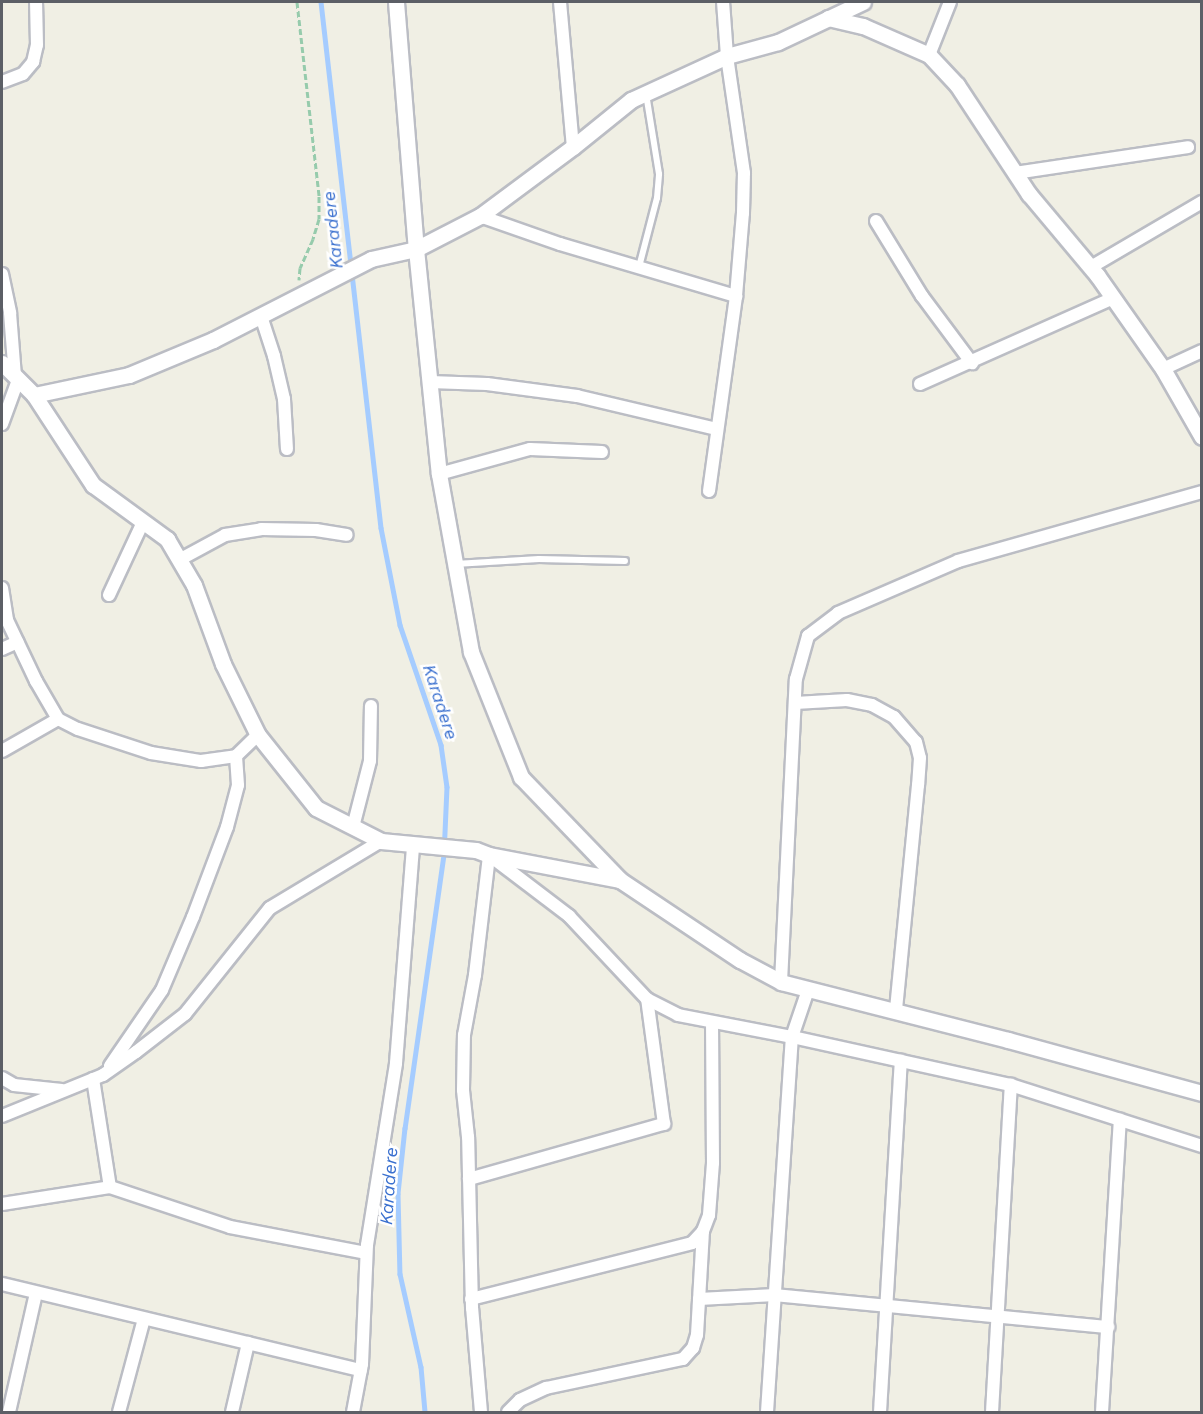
<!DOCTYPE html>
<html>
<head>
<meta charset="utf-8">
<style>
	body { margin:0 }
	#map { position:relative; width:1203px; height:1414px; overflow:hidden; background:#f0efe4; font-family:"Work Sans",sans-serif }
	div>[style] { position:absolute }
	.stream>* { height:4.5px; margin:-2.25px; padding:0 2.25px; transform-origin:2.25px; border-radius:2.25px; background:#a5ccff }
	.path>* { height:3px; margin-top:-1.5px; transform-origin:0; background:repeating-linear-gradient(90deg,#96cbac 0 6px,transparent 0 9px) }
	.roads { filter:drop-shadow(2px 0 #bbbdc4) drop-shadow(-2px 0 #bbbdc4) drop-shadow(0 2px #bbbdc4) drop-shadow(0 -2px #bbbdc4) }
	.service>* { height:6px; margin:-3px; padding:0 3px; transform-origin:3px; border-radius:3px; background:#fff }
	.minor>* { height:12px; margin:-6px; padding:0 6px; transform-origin:6px; border-radius:6px; background:#fff }
	.tertiary>* { height:15px; margin:-7.5px; padding:0 7.5px; transform-origin:7.5px; border-radius:7.5px; background:#fff }
	span { translate:-50% -50%; white-space:nowrap; text-align:center; line-height:1.15; -webkit-text-stroke:5px #fff; paint-order:stroke }
	.water-label { font-size:18px; color:#3a70cf; font-style:italic }
	.frame { position:absolute; inset:0; border:3px solid #5c5f66; pointer-events:none }
</style>
</head>
<body>
<div id="map">
	<div class="stream">
		<i style="left:321px;top:2px;width:529px;rotate:83.49deg"></i>
		<i style="left:381px;top:528px;width:99px;rotate:78.9deg"></i>
		<i style="left:400px;top:625px;width:127px;rotate:71.1deg"></i>
		<i style="left:441px;top:745px;width:42px;rotate:81.9deg"></i>
		<i style="left:447px;top:787px;width:68px;rotate:92.5deg"></i>
		<i style="left:444px;top:855px;width:276px;rotate:98.1deg"></i>
		<i style="left:405px;top:1128px;width:66px;rotate:96.1deg"></i>
		<i style="left:398px;top:1194px;width:80px;rotate:88.6deg"></i>
		<i style="left:400px;top:1274px;width:95px;rotate:77.3deg"></i>
		<i style="left:421px;top:1367px;width:45px;rotate:84.9deg"></i>
	</div>
	<div class="path">
		<i style="left:297px;top:2px;width:195px;rotate:83.5deg"></i>
		<i style="left:319px;top:196px;width:23px;rotate:90deg"></i>
		<i style="left:319px;top:219px;width:21px;rotate:107deg"></i>
		<i style="left:313px;top:239px;width:32px;rotate:114deg"></i>
		<i style="left:300px;top:268px;width:12px;rotate:95deg"></i>
	</div>
	<div class="roads">
		<div class="service">
			<i style="left:639px;top:267px;width:71px;rotate:-75.4deg"></i>
			<i style="left:657px;top:198px;width:24px;rotate:-85deg"></i>
			<i style="left:659px;top:174px;width:81px;rotate:-99.2deg"></i>
			<i style="left:455px;top:564px;width:84px;rotate:-3.4deg"></i>
			<i style="left:539px;top:559px;width:86px;rotate:1.3deg"></i>
		</div>
		<div class="minor">
			<i style="left:560px;top:2px;width:146px;rotate:84.9deg"></i>
			<i style="left:929px;top:55px;width:57px;rotate:-68.4deg"></i>
			<i style="left:2px;top:82px;width:22px;rotate:-21deg"></i>
			<i style="left:23px;top:74px;width:16px;rotate:-50deg"></i>
			<i style="left:33px;top:62px;width:17px;rotate:-77deg"></i>
			<i style="left:37px;top:45px;width:43px;rotate:-91.3deg"></i>
			<i style="left:1015px;top:173px;width:175px;rotate:-8.5deg"></i>
			<i style="left:480px;top:216px;width:85px;rotate:19.3deg"></i>
			<i style="left:560px;top:244px;width:184px;rotate:16.5deg"></i>
			<i style="left:876px;top:221px;width:88px;rotate:58.5deg"></i>
			<i style="left:922px;top:296px;width:84px;rotate:53.3deg"></i>
			<i style="left:1091px;top:267px;width:129px;rotate:-30.4deg"></i>
			<i style="left:2px;top:274px;width:40px;rotate:78deg"></i>
			<i style="left:10px;top:313px;width:64px;rotate:85.5deg"></i>
			<i style="left:261px;top:316px;width:42px;rotate:72deg"></i>
			<i style="left:274px;top:356px;width:44px;rotate:76.9deg"></i>
			<i style="left:284px;top:399px;width:50px;rotate:86.6deg"></i>
			<i style="left:1163px;top:369px;width:43px;rotate:-24.8deg"></i>
			<i style="left:430px;top:382px;width:57px;rotate:2deg"></i>
			<i style="left:487px;top:384px;width:91px;rotate:7.6deg"></i>
			<i style="left:577px;top:396px;width:144px;rotate:13.3deg"></i>
			<i style="left:920px;top:384px;width:211px;rotate:-24deg"></i>
			<i style="left:2px;top:424px;width:47px;rotate:-70deg"></i>
			<i style="left:439px;top:474px;width:94px;rotate:-15.4deg"></i>
			<i style="left:530px;top:449px;width:72px;rotate:2.4deg"></i>
			<i style="left:709px;top:491px;width:197px;rotate:-82.1deg"></i>
			<i style="left:736px;top:296px;width:83px;rotate:-85.2deg"></i>
			<i style="left:743px;top:213px;width:40px;rotate:-88.6deg"></i>
			<i style="left:744px;top:173px;width:118px;rotate:-98.3deg"></i>
			<i style="left:727px;top:56px;width:54px;rotate:-94.2deg"></i>
			<i style="left:179px;top:560px;width:52px;rotate:-28.5deg"></i>
			<i style="left:225px;top:535px;width:36px;rotate:-9deg"></i>
			<i style="left:261px;top:529px;width:55px;rotate:1deg"></i>
			<i style="left:316px;top:530px;width:31px;rotate:9deg"></i>
			<i style="left:2px;top:588px;width:32px;rotate:81deg"></i>
			<i style="left:7px;top:620px;width:68px;rotate:64.6deg"></i>
			<i style="left:36px;top:681px;width:44px;rotate:59.9deg"></i>
			<i style="left:58px;top:719px;width:22px;rotate:27deg"></i>
			<i style="left:78px;top:729px;width:77px;rotate:18.2deg"></i>
			<i style="left:151px;top:753px;width:51px;rotate:9.1deg"></i>
			<i style="left:201px;top:761px;width:35px;rotate:-8deg"></i>
			<i style="left:236px;top:756px;width:30px;rotate:-44deg"></i>
			<i style="left:109px;top:595px;width:81px;rotate:-65deg"></i>
			<i style="left:2px;top:649px;width:17px;rotate:-24deg"></i>
			<i style="left:795px;top:703px;width:52px;rotate:-3.3deg"></i>
			<i style="left:847px;top:700px;width:25px;rotate:11deg"></i>
			<i style="left:872px;top:705px;width:25px;rotate:29deg"></i>
			<i style="left:894px;top:717px;width:33px;rotate:49deg"></i>
			<i style="left:916px;top:742px;width:16px;rotate:76deg"></i>
			<i style="left:920px;top:758px;width:27px;rotate:94deg"></i>
			<i style="left:918px;top:785px;width:226px;rotate:95.6deg"></i>
			<i style="left:2px;top:751px;width:64px;rotate:-29.7deg"></i>
			<i style="left:353px;top:827px;width:68px;rotate:-75.6deg"></i>
			<i style="left:370px;top:761px;width:55px;rotate:-89deg"></i>
			<i style="left:781px;top:982px;width:303px;rotate:-87.2deg"></i>
			<i style="left:796px;top:679px;width:45px;rotate:-74.4deg"></i>
			<i style="left:808px;top:636px;width:38px;rotate:-37deg"></i>
			<i style="left:838px;top:613px;width:131px;rotate:-23.4deg"></i>
			<i style="left:958px;top:561px;width:254px;rotate:-15.8deg"></i>
			<i style="left:110px;top:1066px;width:92px;rotate:-55.6deg"></i>
			<i style="left:162px;top:990px;width:79px;rotate:-67deg"></i>
			<i style="left:193px;top:917px;width:96px;rotate:-69.3deg"></i>
			<i style="left:227px;top:827px;width:43px;rotate:-75.3deg"></i>
			<i style="left:238px;top:785px;width:29px;rotate:-94deg"></i>
			<i style="left:2px;top:1078px;width:14px;rotate:30deg"></i>
			<i style="left:14px;top:1085px;width:48px;rotate:5.9deg"></i>
			<i style="left:93px;top:1079px;width:109px;rotate:81.1deg"></i>
			<i style="left:2px;top:1116px;width:109px;rotate:-22.1deg"></i>
			<i style="left:103px;top:1075px;width:40px;rotate:-34.9deg"></i>
			<i style="left:136px;top:1052px;width:62px;rotate:-37.8deg"></i>
			<i style="left:185px;top:1014px;width:136px;rotate:-51.3deg"></i>
			<i style="left:270px;top:908px;width:130px;rotate:-31.1deg"></i>
			<i style="left:469px;top:1179px;width:203px;rotate:-15.8deg"></i>
			<i style="left:664px;top:1124px;width:126px;rotate:-97.7deg"></i>
			<i style="left:2px;top:1204px;width:109px;rotate:-8.9deg"></i>
			<i style="left:110px;top:1187px;width:126px;rotate:18.4deg"></i>
			<i style="left:230px;top:1227px;width:138px;rotate:10.8deg"></i>
			<i style="left:2px;top:1284px;width:369px;rotate:13.5deg"></i>
			<i style="left:471px;top:1299px;width:228px;rotate:-14.2deg"></i>
			<i style="left:692px;top:1243px;width:16px;rotate:-47deg"></i>
			<i style="left:703px;top:1231px;width:17px;rotate:-69deg"></i>
			<i style="left:709px;top:1215px;width:52px;rotate:-85.6deg"></i>
			<i style="left:713px;top:1163px;width:140px;rotate:-90.4deg"></i>
			<i style="left:699px;top:1299px;width:76px;rotate:-3deg"></i>
			<i style="left:775px;top:1295px;width:335px;rotate:5.5deg"></i>
			<i style="left:9px;top:1412px;width:122px;rotate:-77.2deg"></i>
			<i style="left:119px;top:1412px;width:96px;rotate:-75deg"></i>
			<i style="left:232px;top:1412px;width:71px;rotate:-76.9deg"></i>
			<i style="left:353px;top:1412px;width:49px;rotate:-79.4deg"></i>
			<i style="left:362px;top:1364px;width:119px;rotate:-87.6deg"></i>
			<i style="left:367px;top:1245px;width:184px;rotate:-80.9deg"></i>
			<i style="left:396px;top:1063px;width:219px;rotate:-85.5deg"></i>
			<i style="left:481px;top:1412px;width:104px;rotate:-94.9deg"></i>
			<i style="left:472px;top:1308px;width:171px;rotate:-91.3deg"></i>
			<i style="left:468px;top:1137px;width:47px;rotate:-96.1deg"></i>
			<i style="left:463px;top:1090px;width:55px;rotate:-89deg"></i>
			<i style="left:464px;top:1035px;width:61px;rotate:-79.6deg"></i>
			<i style="left:475px;top:975px;width:121px;rotate:-83.3deg"></i>
			<i style="left:489px;top:855px;width:101px;rotate:37.3deg"></i>
			<i style="left:569px;top:916px;width:114px;rotate:46.8deg"></i>
			<i style="left:647px;top:999px;width:35px;rotate:27deg"></i>
			<i style="left:678px;top:1015px;width:116px;rotate:10.9deg"></i>
			<i style="left:792px;top:1037px;width:224px;rotate:12.4deg"></i>
			<i style="left:1011px;top:1085px;width:201px;rotate:17.7deg"></i>
			<i style="left:508px;top:1412px;width:17px;rotate:-45deg"></i>
			<i style="left:520px;top:1400px;width:29px;rotate:-25deg"></i>
			<i style="left:546px;top:1388px;width:140px;rotate:-12deg"></i>
			<i style="left:683px;top:1359px;width:15px;rotate:-48deg"></i>
			<i style="left:693px;top:1348px;width:14px;rotate:-73deg"></i>
			<i style="left:697px;top:1335px;width:104px;rotate:-86.7deg"></i>
			<i style="left:767px;top:1412px;width:376px;rotate:-86.2deg"></i>
			<i style="left:792px;top:1037px;width:50px;rotate:-71.2deg"></i>
			<i style="left:880px;top:1412px;width:352px;rotate:-86.6deg"></i>
			<i style="left:992px;top:1412px;width:328px;rotate:-86.7deg"></i>
			<i style="left:1102px;top:1412px;width:293px;rotate:-86.5deg"></i>
		</div>
		<div class="tertiary">
			<i style="left:396px;top:2px;width:248px;rotate:85.4deg"></i>
			<i style="left:416px;top:249px;width:226px;rotate:84.2deg"></i>
			<i style="left:439px;top:474px;width:181px;rotate:79.8deg"></i>
			<i style="left:471px;top:652px;width:135px;rotate:68.2deg"></i>
			<i style="left:521px;top:777px;width:143px;rotate:46.1deg"></i>
			<i style="left:828px;top:18px;width:36px;rotate:13deg"></i>
			<i style="left:863px;top:26px;width:72px;rotate:23.7deg"></i>
			<i style="left:929px;top:55px;width:41px;rotate:47deg"></i>
			<i style="left:957px;top:85px;width:131px;rotate:56.6deg"></i>
			<i style="left:1029px;top:194px;width:106px;rotate:50deg"></i>
			<i style="left:1097px;top:275px;width:115px;rotate:54.9deg"></i>
			<i style="left:1163px;top:369px;width:78px;rotate:60.2deg"></i>
			<i style="left:2px;top:363px;width:45px;rotate:45deg"></i>
			<i style="left:34px;top:395px;width:108px;rotate:56.8deg"></i>
			<i style="left:93px;top:485px;width:92px;rotate:36.1deg"></i>
			<i style="left:167px;top:539px;width:53px;rotate:59.6deg"></i>
			<i style="left:194px;top:585px;width:84px;rotate:69.8deg"></i>
			<i style="left:223px;top:664px;width:79px;rotate:63.8deg"></i>
			<i style="left:258px;top:735px;width:93px;rotate:51.5deg"></i>
			<i style="left:316px;top:808px;width:73px;rotate:26.9deg"></i>
			<i style="left:381px;top:841px;width:95px;rotate:5.4deg"></i>
			<i style="left:476px;top:850px;width:14px;rotate:21deg"></i>
			<i style="left:489px;top:855px;width:133px;rotate:10.8deg"></i>
			<i style="left:620px;top:880px;width:144px;rotate:33.7deg"></i>
			<i style="left:740px;top:960px;width:47px;rotate:28.2deg"></i>
			<i style="left:781px;top:982px;width:234px;rotate:14.3deg"></i>
			<i style="left:1008px;top:1040px;width:201px;rotate:15.3deg"></i>
			<i style="left:34px;top:395px;width:97px;rotate:-11.9deg"></i>
			<i style="left:129px;top:375px;width:91px;rotate:-22.6deg"></i>
			<i style="left:213px;top:340px;width:178px;rotate:-27.1deg"></i>
			<i style="left:371px;top:259px;width:46px;rotate:-12.5deg"></i>
			<i style="left:416px;top:249px;width:72px;rotate:-27.3deg"></i>
			<i style="left:480px;top:216px;width:116px;rotate:-36.6deg"></i>
			<i style="left:573px;top:147px;width:75px;rotate:-39deg"></i>
			<i style="left:631px;top:100px;width:106px;rotate:-24.6deg"></i>
			<i style="left:727px;top:56px;width:53px;rotate:-15.4deg"></i>
			<i style="left:778px;top:42px;width:94px;rotate:-25.2deg"></i>
		</div>
	</div>
	<div class="water-label">
		<span style="left:333px;top:230px;rotate:-96deg">Karadere</span>
		<span style="left:440px;top:702px;rotate:72deg">Karadere</span>
		<span style="left:389px;top:1186px;rotate:-86deg">Karadere</span>
	</div>
	<div class="frame"></div>
</div>
</body>
</html>
